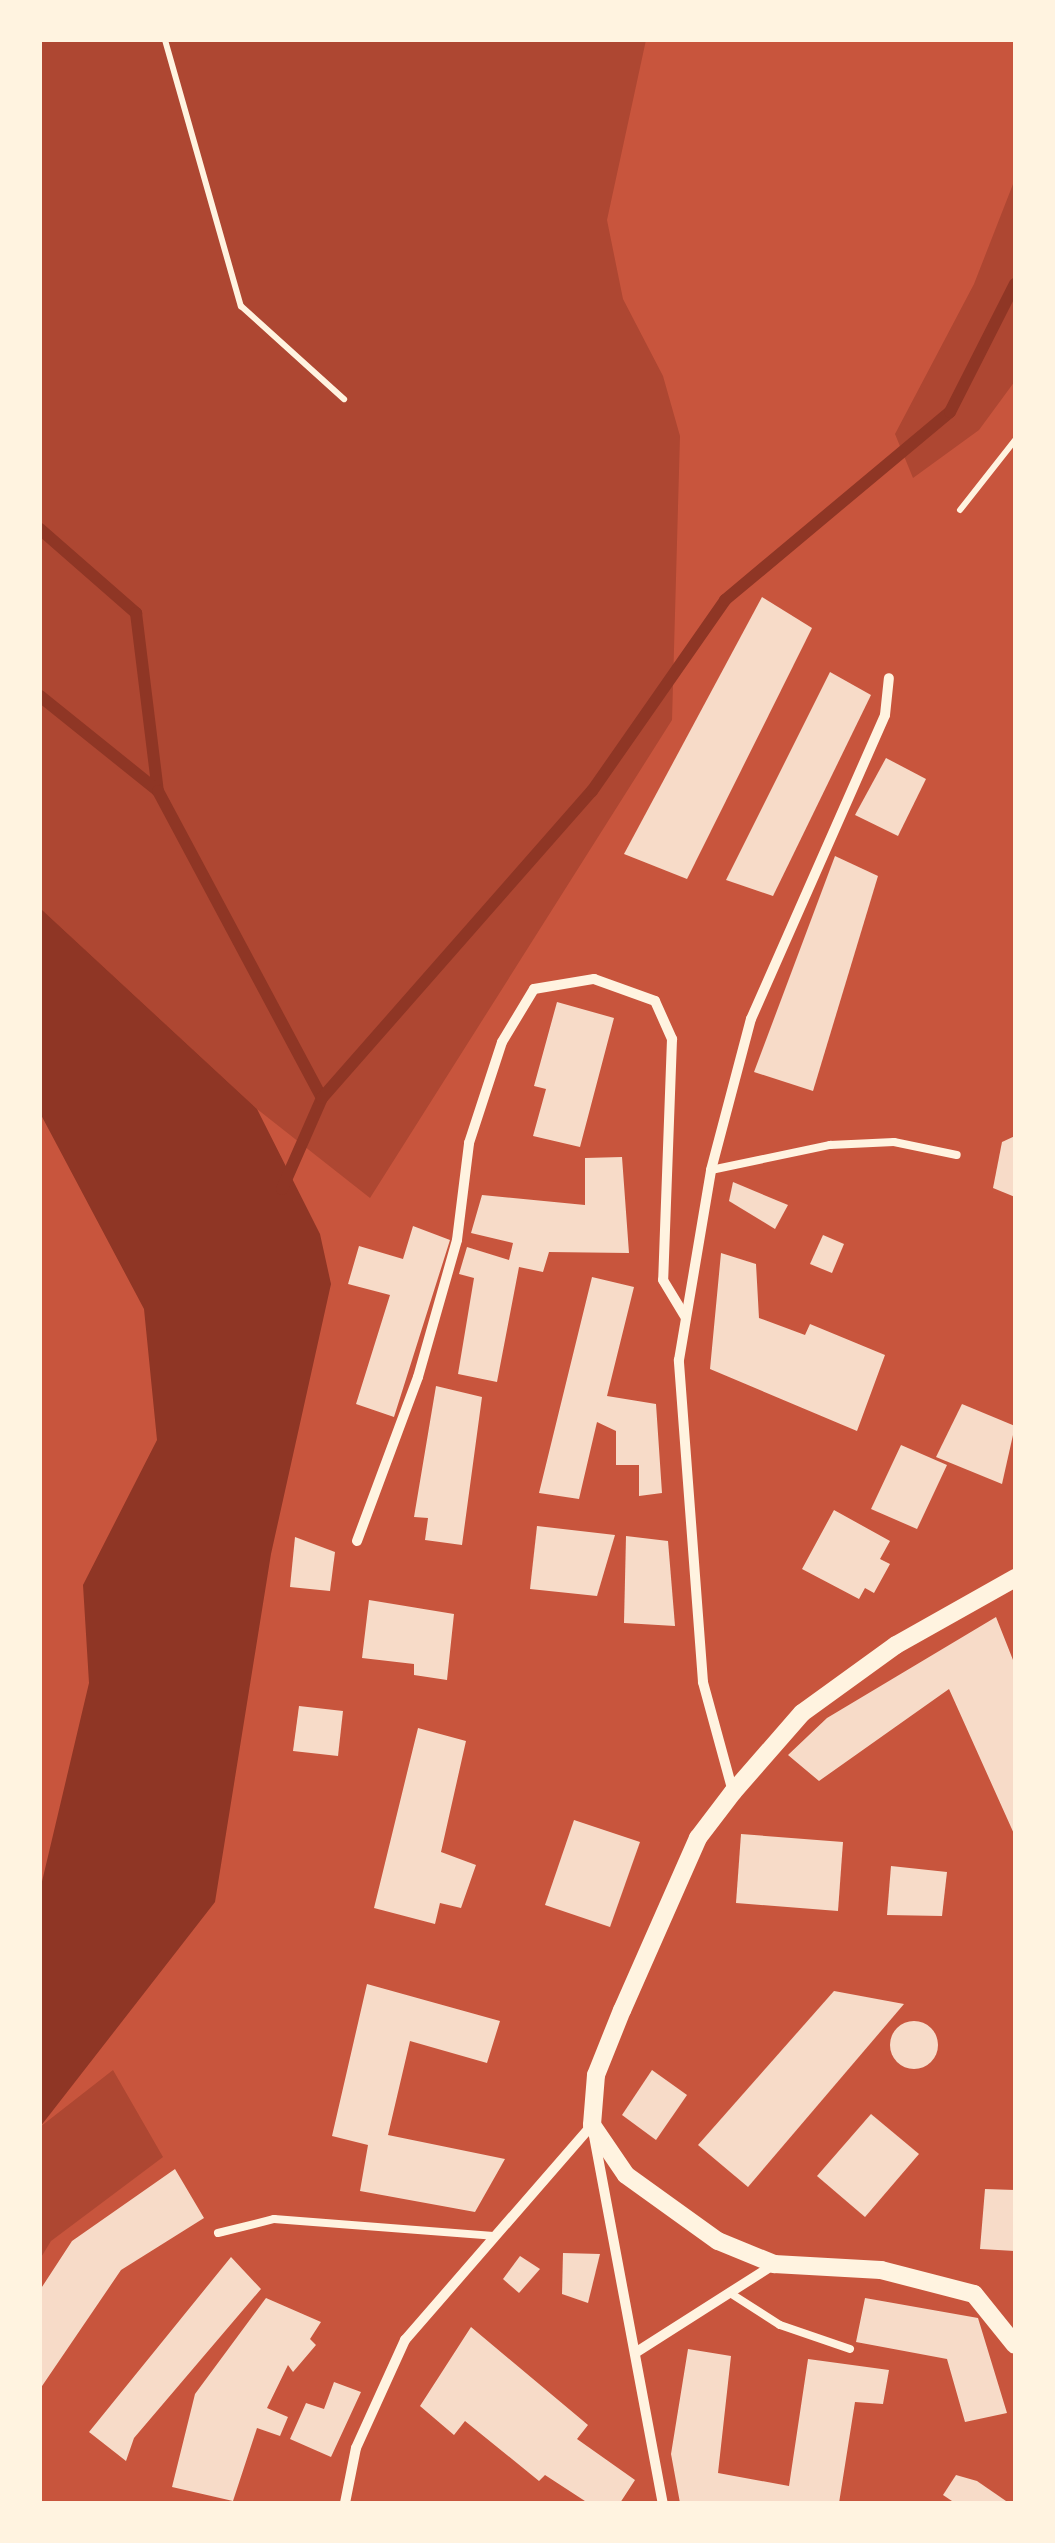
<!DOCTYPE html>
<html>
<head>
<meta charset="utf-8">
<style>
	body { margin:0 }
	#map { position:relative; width:1055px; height:2543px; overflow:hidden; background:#c8553d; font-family:"Noto Serif",serif }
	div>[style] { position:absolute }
	.green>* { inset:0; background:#ae4732 }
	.water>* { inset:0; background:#8f3625 }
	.stream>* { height:12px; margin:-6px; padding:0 6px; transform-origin:6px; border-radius:6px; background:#8f3625 }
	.building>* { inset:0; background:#f7dbc8 }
	.round { border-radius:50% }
	.path>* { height:6px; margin:-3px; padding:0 3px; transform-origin:3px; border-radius:3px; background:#fff3e0 }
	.service>* { height:8px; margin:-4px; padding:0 4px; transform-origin:4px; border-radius:4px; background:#fff3e0 }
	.minor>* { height:10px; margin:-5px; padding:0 5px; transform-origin:5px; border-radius:5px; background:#fff3e0 }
	.tertiary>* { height:18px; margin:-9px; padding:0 9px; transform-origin:9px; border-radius:9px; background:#fff3e0 }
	span { translate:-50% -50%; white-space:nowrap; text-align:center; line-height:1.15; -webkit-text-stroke:10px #fff3e0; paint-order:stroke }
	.frame { position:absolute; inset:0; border:42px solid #fff3e0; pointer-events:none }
</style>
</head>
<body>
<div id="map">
	<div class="green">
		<i style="clip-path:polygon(40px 40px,646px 40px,607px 220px,623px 299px,663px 376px,680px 436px,672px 720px,370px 1198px,257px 1109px,40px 908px)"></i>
		<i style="clip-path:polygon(1015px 179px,1015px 381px,979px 430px,913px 478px,895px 434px,974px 284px)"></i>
		<i style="clip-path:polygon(113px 2070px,163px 2157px,51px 2241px,40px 2259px,40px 2127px)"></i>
	</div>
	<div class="water">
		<i style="clip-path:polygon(40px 908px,257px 1109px,320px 1234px,331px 1284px,271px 1554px,215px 1902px,40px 2127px,40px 1890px,89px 1683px,83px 1585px,157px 1440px,144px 1309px,40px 1113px)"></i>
	</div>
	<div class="stream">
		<i style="left:40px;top:529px;width:128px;rotate:41.2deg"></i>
		<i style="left:136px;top:613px;width:179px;rotate:83deg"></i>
		<i style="left:40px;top:696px;width:151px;rotate:38.8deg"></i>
		<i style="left:158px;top:791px;width:348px;rotate:61.9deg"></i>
		<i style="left:282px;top:1189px;width:99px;rotate:-66.3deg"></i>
		<i style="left:322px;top:1098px;width:409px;rotate:-48.7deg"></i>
		<i style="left:592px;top:791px;width:233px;rotate:-55.1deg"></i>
		<i style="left:725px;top:600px;width:293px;rotate:-39.9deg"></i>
		<i style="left:950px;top:412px;width:144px;rotate:-63.1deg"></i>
	</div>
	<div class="building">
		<i style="clip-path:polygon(762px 597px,812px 628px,687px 879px,624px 854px)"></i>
		<i style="clip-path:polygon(830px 672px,871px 695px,773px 896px,726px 880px)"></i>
		<i style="clip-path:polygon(886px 758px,926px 779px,898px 836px,855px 815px)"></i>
		<i style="clip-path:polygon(835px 856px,878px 876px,813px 1091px,754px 1072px)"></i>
		<i style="clip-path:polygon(557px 1002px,614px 1018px,580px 1147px,533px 1136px,546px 1089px,534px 1086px)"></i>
		<i style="clip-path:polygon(1015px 1136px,1015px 1197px,993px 1188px,1002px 1142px)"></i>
		<i style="clip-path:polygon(622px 1157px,629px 1253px,549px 1252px,543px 1272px,519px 1267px,497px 1382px,458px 1374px,474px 1278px,459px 1274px,467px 1247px,509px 1260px,513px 1243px,471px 1233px,482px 1195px,585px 1205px,585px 1158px)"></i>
		<i style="clip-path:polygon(733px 1182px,788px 1205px,775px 1229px,729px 1201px)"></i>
		<i style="clip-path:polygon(413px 1226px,450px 1240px,394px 1417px,356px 1404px,390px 1295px,348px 1284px,359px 1246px,403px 1259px)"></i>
		<i style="clip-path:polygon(823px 1235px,844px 1244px,832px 1273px,810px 1264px)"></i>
		<i style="clip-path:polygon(721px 1253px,756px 1264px,759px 1318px,805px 1335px,810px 1324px,885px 1355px,857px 1431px,710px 1369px)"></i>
		<i style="clip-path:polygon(592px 1277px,634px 1287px,607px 1396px,656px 1404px,662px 1493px,639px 1496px,639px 1465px,616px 1465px,616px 1431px,597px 1422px,579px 1499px,539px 1493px)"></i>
		<i style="clip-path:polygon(436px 1386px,482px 1397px,462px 1545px,425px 1540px,428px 1518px,414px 1517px)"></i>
		<i style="clip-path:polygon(962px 1404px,1015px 1426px,1002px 1484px,936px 1457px)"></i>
		<i style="clip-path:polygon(901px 1445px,947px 1465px,917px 1529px,871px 1509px)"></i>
		<i style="clip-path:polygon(834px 1510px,890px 1541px,880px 1559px,890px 1564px,874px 1593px,865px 1588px,859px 1599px,802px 1569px)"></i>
		<i style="clip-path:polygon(537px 1526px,615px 1535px,597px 1596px,530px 1589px)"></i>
		<i style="clip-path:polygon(626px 1536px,668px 1541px,675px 1626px,624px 1623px)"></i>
		<i style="clip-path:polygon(295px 1537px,335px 1552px,330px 1591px,290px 1587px)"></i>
		<i style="clip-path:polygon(369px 1600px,454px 1614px,447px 1680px,414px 1675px,414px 1664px,362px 1658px)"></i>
		<i style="clip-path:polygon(996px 1617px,1015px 1665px,1015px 1836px,949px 1689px,819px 1781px,788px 1755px,827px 1718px)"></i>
		<i style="clip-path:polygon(299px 1706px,343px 1711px,338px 1756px,293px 1751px)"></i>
		<i style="clip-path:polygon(418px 1728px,466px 1741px,441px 1852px,476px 1865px,461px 1908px,440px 1903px,435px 1924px,374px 1908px)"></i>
		<i style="clip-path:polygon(574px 1820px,640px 1842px,610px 1927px,545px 1905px)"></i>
		<i style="clip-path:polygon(741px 1834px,843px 1842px,838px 1911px,736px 1903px)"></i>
		<i style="clip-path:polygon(891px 1866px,947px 1872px,942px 1916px,887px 1915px)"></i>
		<i style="clip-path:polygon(367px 1984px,500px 2021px,487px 2063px,410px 2041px,388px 2135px,505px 2159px,475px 2212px,360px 2191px,368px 2145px,332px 2136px)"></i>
		<i style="clip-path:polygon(834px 1991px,904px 2004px,748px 2187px,698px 2145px)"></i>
		<i class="round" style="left:890px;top:2021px;width:48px;height:48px"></i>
		<i style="clip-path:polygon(652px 2070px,687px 2095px,656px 2140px,622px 2115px)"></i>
		<i style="clip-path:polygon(871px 2114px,919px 2154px,865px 2217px,817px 2176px)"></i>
		<i style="clip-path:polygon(175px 2169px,204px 2218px,121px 2270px,40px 2389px,40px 2290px,72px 2241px)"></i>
		<i style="clip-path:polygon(985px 2189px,1015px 2190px,1015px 2251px,980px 2249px)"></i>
		<i style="clip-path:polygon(563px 2253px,600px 2254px,588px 2303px,562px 2294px)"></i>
		<i style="clip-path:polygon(520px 2256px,540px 2269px,519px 2293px,503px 2279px)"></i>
		<i style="clip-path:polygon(231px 2257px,261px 2289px,134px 2438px,126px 2461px,89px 2432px)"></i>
		<i style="clip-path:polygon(266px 2298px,321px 2322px,310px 2339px,316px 2345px,293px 2372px,288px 2365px,267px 2408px,288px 2417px,280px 2436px,257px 2428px,233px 2501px,172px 2487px,195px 2394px)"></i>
		<i style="clip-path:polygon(865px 2298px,978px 2318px,1007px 2413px,965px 2422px,947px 2359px,856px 2342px)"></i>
		<i style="clip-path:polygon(471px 2327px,588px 2425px,577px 2439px,635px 2480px,620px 2503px,588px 2503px,545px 2475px,539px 2481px,465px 2421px,454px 2435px,420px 2406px)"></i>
		<i style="clip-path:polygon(688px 2349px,731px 2356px,718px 2473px,789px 2486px,808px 2359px,889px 2370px,883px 2404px,855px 2402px,839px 2503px,680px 2503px,671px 2454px)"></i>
		<i style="clip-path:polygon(334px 2382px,361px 2392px,331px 2457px,290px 2439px,306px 2403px,324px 2409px)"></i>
		<i style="clip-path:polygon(956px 2475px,977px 2481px,1006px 2501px,955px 2503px,943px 2495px)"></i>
	</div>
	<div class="path">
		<i style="left:165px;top:40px;width:277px;rotate:74.1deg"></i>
		<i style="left:241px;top:306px;width:139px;rotate:42.1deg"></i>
		<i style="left:960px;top:510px;width:89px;rotate:-51.8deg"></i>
	</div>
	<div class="service">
		<i style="left:711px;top:1170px;width:122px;rotate:-11.9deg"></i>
		<i style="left:830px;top:1145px;width:64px;rotate:-2.7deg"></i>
		<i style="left:894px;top:1142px;width:64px;rotate:11.7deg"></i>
		<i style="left:218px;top:2233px;width:58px;rotate:-14deg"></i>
		<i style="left:274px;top:2219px;width:220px;rotate:4.4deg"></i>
		<i style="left:730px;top:2293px;width:59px;rotate:32.6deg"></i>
		<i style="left:780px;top:2325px;width:74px;rotate:18.9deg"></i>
	</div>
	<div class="minor">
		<i style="left:357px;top:1541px;width:175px;rotate:-69.6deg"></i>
		<i style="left:418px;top:1377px;width:142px;rotate:-74.1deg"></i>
		<i style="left:457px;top:1240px;width:98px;rotate:-82.9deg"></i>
		<i style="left:469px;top:1143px;width:106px;rotate:-71.9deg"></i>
		<i style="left:502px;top:1042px;width:62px;rotate:-58.9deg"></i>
		<i style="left:534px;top:989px;width:61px;rotate:-9.5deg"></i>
		<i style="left:594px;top:979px;width:65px;rotate:19.8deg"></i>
		<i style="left:655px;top:1001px;width:42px;rotate:65.9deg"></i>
		<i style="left:672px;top:1039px;width:241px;rotate:92.1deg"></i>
		<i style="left:663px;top:1280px;width:44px;rotate:58.8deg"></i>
		<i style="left:733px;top:1792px;width:114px;rotate:-105.3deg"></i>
		<i style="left:703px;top:1682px;width:323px;rotate:-94.3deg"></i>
		<i style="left:679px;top:1360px;width:193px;rotate:-80.4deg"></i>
		<i style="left:711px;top:1170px;width:156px;rotate:-75.2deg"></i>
		<i style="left:751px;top:1019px;width:332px;rotate:-66.2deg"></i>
		<i style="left:885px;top:715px;width:37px;rotate:-84deg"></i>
		<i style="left:594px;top:2136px;width:373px;rotate:79.4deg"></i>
		<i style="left:635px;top:2353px;width:164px;rotate:-32.5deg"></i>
		<i style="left:345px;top:2503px;width:56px;rotate:-78.7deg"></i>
		<i style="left:356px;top:2448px;width:119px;rotate:-65.6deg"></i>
		<i style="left:405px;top:2340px;width:285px;rotate:-49deg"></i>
	</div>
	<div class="tertiary">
		<i style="left:1015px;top:1578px;width:137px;rotate:150.6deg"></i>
		<i style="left:896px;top:1645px;width:116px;rotate:144.1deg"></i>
		<i style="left:802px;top:1713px;width:105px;rotate:131.1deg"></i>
		<i style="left:733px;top:1792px;width:58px;rotate:127.3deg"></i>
		<i style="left:698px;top:1838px;width:188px;rotate:113.8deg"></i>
		<i style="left:622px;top:2010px;width:70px;rotate:111.8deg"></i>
		<i style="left:596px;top:2075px;width:50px;rotate:94.6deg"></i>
		<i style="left:592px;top:2125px;width:60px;rotate:55.8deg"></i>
		<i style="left:626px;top:2175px;width:113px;rotate:35.7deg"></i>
		<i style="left:718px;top:2241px;width:61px;rotate:22.3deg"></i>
		<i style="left:774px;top:2264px;width:107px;rotate:3.2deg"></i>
		<i style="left:881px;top:2270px;width:96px;rotate:14.5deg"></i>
		<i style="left:974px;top:2294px;width:65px;rotate:51.2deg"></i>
	</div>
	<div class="frame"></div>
</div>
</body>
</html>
